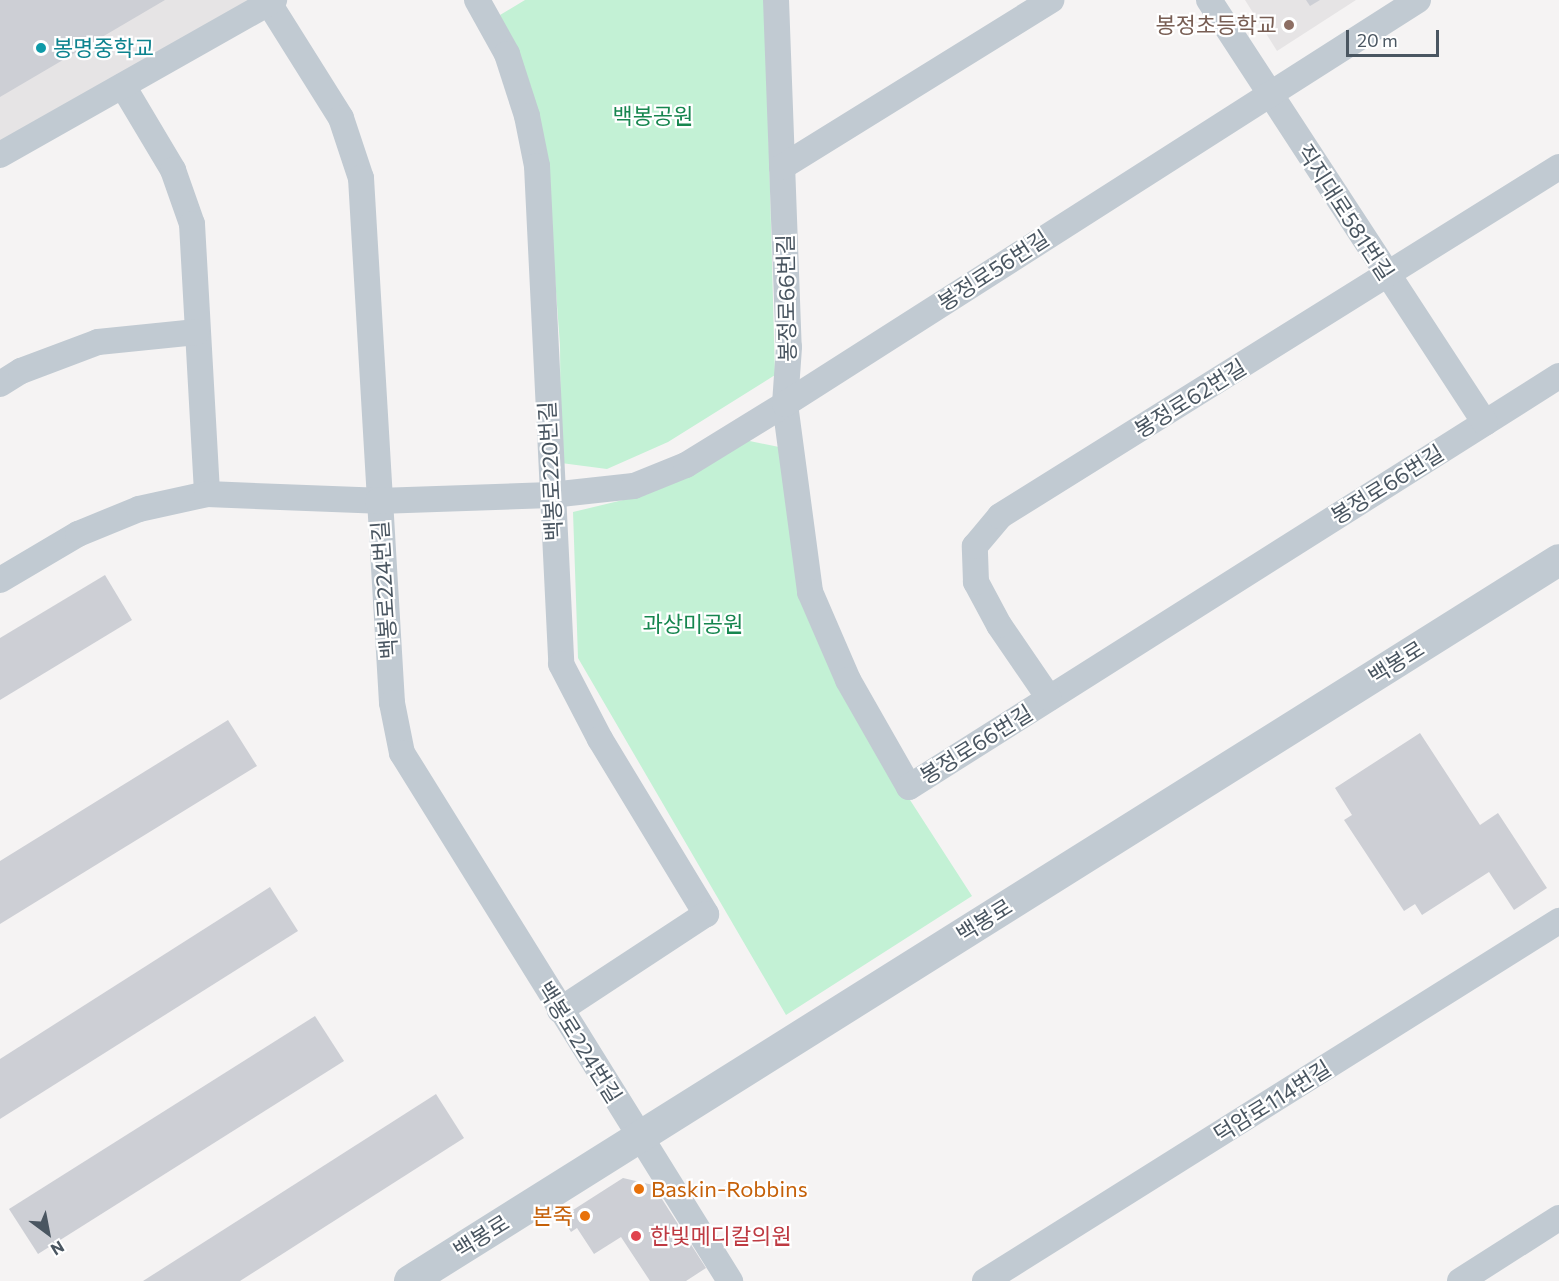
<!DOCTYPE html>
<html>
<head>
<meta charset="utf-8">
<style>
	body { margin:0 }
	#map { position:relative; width:1559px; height:1281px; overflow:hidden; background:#f5f3f3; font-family:Commissioner,"Noto Sans KR",sans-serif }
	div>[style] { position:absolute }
	.education>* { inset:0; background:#e6e4e5 }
	.green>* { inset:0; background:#c3f1d5 }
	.building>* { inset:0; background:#cdcfd5 }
	.minor>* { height:26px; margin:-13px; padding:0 13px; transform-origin:13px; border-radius:13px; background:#c1cad2 }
	.tertiary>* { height:32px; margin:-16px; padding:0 16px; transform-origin:16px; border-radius:16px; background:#c1cad2 }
	.dots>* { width:16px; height:16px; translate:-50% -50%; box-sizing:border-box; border:3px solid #fff; border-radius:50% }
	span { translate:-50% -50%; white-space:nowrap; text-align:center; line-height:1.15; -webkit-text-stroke:4.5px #fff; paint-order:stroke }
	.education-label { font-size:22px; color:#785e54 }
	.right { translate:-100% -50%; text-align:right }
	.culture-label { font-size:22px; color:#0d838f }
	.left { translate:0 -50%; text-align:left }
	.park-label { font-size:22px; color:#17864f }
	.street-label { font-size:22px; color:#4a5661 }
	.food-label { font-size:22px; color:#c56008 }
	.health-label { font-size:22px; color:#be3a42 }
	.north { position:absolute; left:18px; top:1203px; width:60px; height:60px; -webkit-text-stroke:4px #fff; paint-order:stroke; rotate:148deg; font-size:16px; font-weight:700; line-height:24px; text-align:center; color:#4a5661 }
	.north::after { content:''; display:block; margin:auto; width:21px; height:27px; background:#4a5661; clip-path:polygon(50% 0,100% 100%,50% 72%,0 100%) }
	.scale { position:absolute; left:1346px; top:30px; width:93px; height:27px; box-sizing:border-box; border:3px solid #4a5661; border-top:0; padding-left:8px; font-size:18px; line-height:21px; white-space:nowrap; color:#4a5661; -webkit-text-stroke:4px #fff; paint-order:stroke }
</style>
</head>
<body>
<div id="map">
	<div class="education">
		<i style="clip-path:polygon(0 0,248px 0,249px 2px,0 143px)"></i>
		<i style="clip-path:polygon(1245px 0,1356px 0,1277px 51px)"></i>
	</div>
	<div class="green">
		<i style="clip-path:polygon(525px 0,765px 0,775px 375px,668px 442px,607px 469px,561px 463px,560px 345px,546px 158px,500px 15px)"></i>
		<i style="clip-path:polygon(740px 439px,779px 447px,805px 592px,901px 786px,972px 896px,786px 1015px,578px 658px,573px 512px,648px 494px)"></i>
	</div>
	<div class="building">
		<i style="clip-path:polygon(0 0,165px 0,0 97px)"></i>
		<i style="clip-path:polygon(1306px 0,1320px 0,1310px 6px)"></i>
		<i style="clip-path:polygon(105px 575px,132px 620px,0 700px,0 638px)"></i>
		<i style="clip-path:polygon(228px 720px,257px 766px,0 924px,0 861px)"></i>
		<i style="clip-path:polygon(1420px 733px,1480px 825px,1498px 813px,1547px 888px,1514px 910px,1489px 872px,1422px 915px,1415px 904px,1404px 911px,1344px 820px,1352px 815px,1335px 788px)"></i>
		<i style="clip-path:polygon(270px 887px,298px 931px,0 1119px,0 1059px)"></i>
		<i style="clip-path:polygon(315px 1016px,344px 1061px,38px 1254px,9px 1209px)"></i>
		<i style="clip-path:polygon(436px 1094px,464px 1138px,240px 1281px,143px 1281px)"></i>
		<i style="clip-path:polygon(623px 1178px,653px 1185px,706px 1268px,686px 1281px,650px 1281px,621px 1237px,594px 1254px,577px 1228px,571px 1232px,562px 1217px)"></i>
	</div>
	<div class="minor">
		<i style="left:267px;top:0;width:139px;rotate:57.9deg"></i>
		<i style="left:341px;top:118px;width:63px;rotate:71.6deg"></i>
		<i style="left:361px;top:178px;width:526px;rotate:86.62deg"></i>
		<i style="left:392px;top:703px;width:51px;rotate:78.7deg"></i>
		<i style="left:402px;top:753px;width:622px;rotate:58.15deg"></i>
		<i style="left:477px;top:0;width:62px;rotate:60.9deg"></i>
		<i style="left:507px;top:54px;width:65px;rotate:72.1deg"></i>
		<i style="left:527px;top:116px;width:51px;rotate:78.7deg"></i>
		<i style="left:537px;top:166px;width:499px;rotate:87.2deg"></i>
		<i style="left:561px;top:664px;width:85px;rotate:62.5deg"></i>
		<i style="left:600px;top:739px;width:205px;rotate:58.8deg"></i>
		<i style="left:706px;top:914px;width:175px;rotate:146.7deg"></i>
		<i style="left:776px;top:0;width:347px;rotate:87.9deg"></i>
		<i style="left:789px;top:347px;width:57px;rotate:94deg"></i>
		<i style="left:785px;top:404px;width:190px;rotate:82.4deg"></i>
		<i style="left:810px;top:592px;width:96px;rotate:66.6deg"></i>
		<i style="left:848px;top:680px;width:123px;rotate:60.3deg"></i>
		<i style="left:909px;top:787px;width:769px;rotate:-32.31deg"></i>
		<i style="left:1209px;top:0;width:505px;rotate:56.88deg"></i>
		<i style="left:123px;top:86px;width:98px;rotate:59.2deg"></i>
		<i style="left:173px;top:170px;width:57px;rotate:70.6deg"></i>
		<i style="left:192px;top:224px;width:270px;rotate:86.8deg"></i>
		<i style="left:0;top:155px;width:315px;rotate:-29.5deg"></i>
		<i style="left:782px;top:167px;width:317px;rotate:-31.8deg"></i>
		<i style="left:0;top:384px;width:25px;rotate:-32deg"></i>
		<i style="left:21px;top:371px;width:82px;rotate:-20.6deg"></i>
		<i style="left:98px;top:342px;width:99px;rotate:-5.8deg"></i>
		<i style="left:0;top:580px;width:91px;rotate:-30.5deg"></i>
		<i style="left:78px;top:534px;width:66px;rotate:-22.3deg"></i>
		<i style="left:139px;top:509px;width:70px;rotate:-12.4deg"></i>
		<i style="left:207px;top:494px;width:171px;rotate:2.3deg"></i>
		<i style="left:378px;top:501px;width:173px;rotate:-2deg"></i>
		<i style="left:551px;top:495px;width:83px;rotate:-6.2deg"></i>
		<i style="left:634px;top:486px;width:56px;rotate:-22deg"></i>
		<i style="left:686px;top:465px;width:116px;rotate:-31.6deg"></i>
		<i style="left:785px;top:404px;width:751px;rotate:-32.55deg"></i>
		<i style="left:1049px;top:698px;width:88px;rotate:-124.4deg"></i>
		<i style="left:999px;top:625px;width:49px;rotate:-118.1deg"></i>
		<i style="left:976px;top:582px;width:36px;rotate:-92deg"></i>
		<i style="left:975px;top:546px;width:39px;rotate:-50deg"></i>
		<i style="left:1000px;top:516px;width:659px;rotate:-31.98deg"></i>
		<i style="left:985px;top:1281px;width:678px;rotate:-32.1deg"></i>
		<i style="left:1460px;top:1281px;width:117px;rotate:-32.5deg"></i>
	</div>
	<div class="tertiary">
		<i style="left:410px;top:1281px;width:1356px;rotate:-32.11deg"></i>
	</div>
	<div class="dots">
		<i style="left:1289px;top:25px;background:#8d6e63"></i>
		<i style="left:41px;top:48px;background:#0f9aa8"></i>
		<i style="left:639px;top:1189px;background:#e8710a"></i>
		<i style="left:585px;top:1216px;background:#e8710a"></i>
		<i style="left:636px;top:1236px;background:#e0444e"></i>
	</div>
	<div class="education-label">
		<span class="right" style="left:1277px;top:25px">봉정초등학교</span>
	</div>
	<div class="culture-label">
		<span class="left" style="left:53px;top:48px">봉명중학교</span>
	</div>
	<div class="park-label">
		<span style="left:653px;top:116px">백봉공원</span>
		<span style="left:693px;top:624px">과상미공원</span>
	</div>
	<div class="street-label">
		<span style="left:1346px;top:212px;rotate:57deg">직지대로581번길</span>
		<span style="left:993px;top:270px;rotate:-33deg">봉정로56번길</span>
		<span style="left:786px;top:298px;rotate:-91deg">봉정로66번길</span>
		<span style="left:1190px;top:398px;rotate:-32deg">봉정로62번길</span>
		<span style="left:550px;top:471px;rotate:-93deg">백봉로220번길</span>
		<span style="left:1387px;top:484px;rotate:-32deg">봉정로66번길</span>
		<span style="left:384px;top:590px;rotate:-94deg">백봉로224번길</span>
		<span style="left:1396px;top:662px;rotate:-32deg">백봉로</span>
		<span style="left:976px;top:744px;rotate:-32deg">봉정로66번길</span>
		<span style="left:984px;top:920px;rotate:-32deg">백봉로</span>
		<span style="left:580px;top:1042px;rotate:58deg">백봉로224번길</span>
		<span style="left:1272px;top:1101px;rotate:-32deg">덕암로114번길</span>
		<span style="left:481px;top:1236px;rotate:-32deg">백봉로</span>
	</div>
	<div class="food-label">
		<span class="left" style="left:651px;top:1189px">Baskin-Robbins</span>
		<span class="right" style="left:573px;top:1216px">본죽</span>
	</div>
	<div class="health-label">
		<span class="left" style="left:650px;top:1236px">한빛메디칼의원</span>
	</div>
	<div class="north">N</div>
	<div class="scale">20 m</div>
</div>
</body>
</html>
